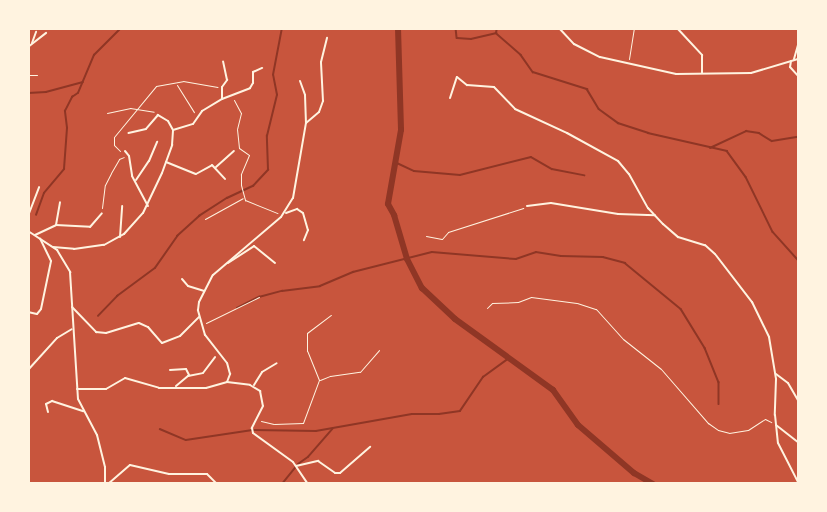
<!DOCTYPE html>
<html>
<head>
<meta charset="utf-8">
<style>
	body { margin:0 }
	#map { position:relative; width:827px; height:512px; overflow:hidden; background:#c8553d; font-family:"Asap Condensed",sans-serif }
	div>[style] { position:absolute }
	.stream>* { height:1.5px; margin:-0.75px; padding:0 0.75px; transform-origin:0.75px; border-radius:0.75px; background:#8f3625 }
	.river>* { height:6px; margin:-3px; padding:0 3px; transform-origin:3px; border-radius:3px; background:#8f3625 }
	.path>* { height:1px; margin:-0.5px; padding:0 0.5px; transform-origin:0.5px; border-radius:0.5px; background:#fff3e0 }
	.minor>* { height:2px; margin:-1px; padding:0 1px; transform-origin:1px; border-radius:1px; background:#fff3e0 }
	.tertiary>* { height:2px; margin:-1px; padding:0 1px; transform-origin:1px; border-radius:1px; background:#fff3e0 }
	span { translate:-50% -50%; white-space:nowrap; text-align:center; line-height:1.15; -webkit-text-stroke:6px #fff3e0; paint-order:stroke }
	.frame { position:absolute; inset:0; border:30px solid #fff3e0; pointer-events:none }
</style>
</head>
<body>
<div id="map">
	<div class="stream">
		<i style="left:456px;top:28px;width:10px;rotate:84deg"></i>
		<i style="left:457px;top:38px;width:14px;rotate:4deg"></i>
		<i style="left:471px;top:39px;width:26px;rotate:-13deg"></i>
		<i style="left:496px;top:33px;width:5px;rotate:-79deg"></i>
		<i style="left:496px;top:33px;width:33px;rotate:41deg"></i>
		<i style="left:521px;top:55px;width:21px;rotate:55deg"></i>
		<i style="left:533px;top:72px;width:57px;rotate:17.5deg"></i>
		<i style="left:587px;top:89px;width:23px;rotate:59deg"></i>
		<i style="left:599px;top:109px;width:24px;rotate:36deg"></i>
		<i style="left:618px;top:123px;width:32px;rotate:18deg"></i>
		<i style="left:648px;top:133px;width:81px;rotate:12.8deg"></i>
		<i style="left:727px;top:151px;width:32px;rotate:54deg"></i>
		<i style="left:746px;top:177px;width:61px;rotate:63.9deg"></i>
		<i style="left:773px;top:232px;width:38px;rotate:48deg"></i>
		<i style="left:28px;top:93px;width:18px;rotate:-3deg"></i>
		<i style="left:46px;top:92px;width:38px;rotate:-15deg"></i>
		<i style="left:710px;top:148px;width:40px;rotate:-25deg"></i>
		<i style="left:746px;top:131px;width:13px;rotate:9deg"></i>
		<i style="left:759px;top:133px;width:15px;rotate:32deg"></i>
		<i style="left:772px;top:141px;width:26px;rotate:-9deg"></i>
		<i style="left:395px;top:162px;width:21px;rotate:25deg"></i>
		<i style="left:414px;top:171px;width:46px;rotate:5deg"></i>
		<i style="left:460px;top:175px;width:73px;rotate:-14.2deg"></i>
		<i style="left:531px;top:157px;width:24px;rotate:30deg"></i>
		<i style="left:552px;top:169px;width:33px;rotate:11deg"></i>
		<i style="left:36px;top:215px;width:23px;rotate:-70deg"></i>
		<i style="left:44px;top:193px;width:31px;rotate:-50deg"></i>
		<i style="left:64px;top:169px;width:41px;rotate:-85.8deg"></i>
		<i style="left:67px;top:128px;width:17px;rotate:-97deg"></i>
		<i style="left:65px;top:111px;width:16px;rotate:-63deg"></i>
		<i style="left:72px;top:97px;width:7px;rotate:-34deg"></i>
		<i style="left:78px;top:93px;width:41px;rotate:-67.2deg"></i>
		<i style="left:94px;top:55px;width:38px;rotate:-45deg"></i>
		<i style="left:237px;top:308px;width:25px;rotate:-27deg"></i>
		<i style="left:259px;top:297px;width:24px;rotate:-15deg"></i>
		<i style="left:282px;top:291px;width:38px;rotate:-7deg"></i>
		<i style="left:320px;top:286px;width:36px;rotate:-23deg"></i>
		<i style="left:353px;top:272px;width:81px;rotate:-14.2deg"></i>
		<i style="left:432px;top:252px;width:84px;rotate:4.8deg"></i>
		<i style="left:516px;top:259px;width:21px;rotate:-19deg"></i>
		<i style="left:536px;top:252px;width:25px;rotate:9deg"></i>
		<i style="left:561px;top:256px;width:42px;rotate:1.4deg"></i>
		<i style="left:603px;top:257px;width:23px;rotate:15deg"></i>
		<i style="left:625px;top:263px;width:72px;rotate:39.4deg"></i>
		<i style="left:681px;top:309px;width:46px;rotate:58.4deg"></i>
		<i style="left:705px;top:348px;width:37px;rotate:68deg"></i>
		<i style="left:719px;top:382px;width:22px;rotate:90deg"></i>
		<i style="left:98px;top:316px;width:28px;rotate:-46deg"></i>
		<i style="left:117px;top:296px;width:47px;rotate:-36.4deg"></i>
		<i style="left:155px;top:268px;width:39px;rotate:-55deg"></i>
		<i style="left:177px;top:236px;width:30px;rotate:-42deg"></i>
		<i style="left:199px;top:216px;width:33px;rotate:-33deg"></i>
		<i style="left:227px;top:198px;width:29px;rotate:-25deg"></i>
		<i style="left:253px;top:186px;width:22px;rotate:-47deg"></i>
		<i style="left:268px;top:170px;width:34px;rotate:-92deg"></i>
		<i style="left:267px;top:136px;width:42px;rotate:-76.3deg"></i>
		<i style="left:277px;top:95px;width:20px;rotate:-101deg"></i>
		<i style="left:273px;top:75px;width:48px;rotate:-79.2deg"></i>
		<i style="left:160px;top:429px;width:28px;rotate:23deg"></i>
		<i style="left:186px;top:440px;width:67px;rotate:-8.6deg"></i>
		<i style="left:252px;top:430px;width:64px;rotate:0.9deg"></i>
		<i style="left:316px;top:431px;width:97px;rotate:-10deg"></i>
		<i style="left:412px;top:414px;width:27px"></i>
		<i style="left:439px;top:414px;width:21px;rotate:-8deg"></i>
		<i style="left:460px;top:411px;width:41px;rotate:-55.9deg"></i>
		<i style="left:483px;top:377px;width:32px;rotate:-36deg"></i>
		<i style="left:298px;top:464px;width:12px;rotate:-35deg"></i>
		<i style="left:308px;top:457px;width:37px;rotate:-49deg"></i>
		<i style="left:282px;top:484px;width:21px;rotate:-51deg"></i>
	</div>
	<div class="river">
		<i style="left:398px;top:28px;width:102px;rotate:88.3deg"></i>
		<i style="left:401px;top:130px;width:75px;rotate:100deg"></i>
		<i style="left:388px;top:204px;width:13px;rotate:61deg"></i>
		<i style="left:394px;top:215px;width:46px;rotate:73.5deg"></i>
		<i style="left:407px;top:259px;width:33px;rotate:63deg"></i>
		<i style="left:422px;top:288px;width:45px;rotate:43.2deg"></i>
		<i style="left:455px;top:319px;width:121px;rotate:35.9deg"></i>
		<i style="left:553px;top:390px;width:43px;rotate:54.5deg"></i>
		<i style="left:578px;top:425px;width:74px;rotate:40.6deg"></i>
		<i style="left:634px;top:473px;width:22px;rotate:30deg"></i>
	</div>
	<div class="path">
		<i style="left:629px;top:59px;width:31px;rotate:-81deg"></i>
		<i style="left:28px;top:75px;width:9px"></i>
		<i style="left:177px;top:85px;width:32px;rotate:58deg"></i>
		<i style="left:234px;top:100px;width:15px;rotate:62deg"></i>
		<i style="left:241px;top:113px;width:16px;rotate:104deg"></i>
		<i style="left:237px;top:129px;width:19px;rotate:84deg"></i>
		<i style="left:239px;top:148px;width:12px;rotate:35deg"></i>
		<i style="left:249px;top:155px;width:21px;rotate:113deg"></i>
		<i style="left:241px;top:174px;width:11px;rotate:90deg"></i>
		<i style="left:241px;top:185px;width:16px;rotate:75deg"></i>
		<i style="left:245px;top:200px;width:35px;rotate:22deg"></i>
		<i style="left:107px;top:113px;width:24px;rotate:-12deg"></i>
		<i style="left:130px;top:108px;width:24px;rotate:9deg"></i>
		<i style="left:120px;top:151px;width:8px;rotate:-135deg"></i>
		<i style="left:114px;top:145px;width:8px;rotate:-90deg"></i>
		<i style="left:114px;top:137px;width:66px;rotate:-50.5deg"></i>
		<i style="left:156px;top:86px;width:27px;rotate:-10deg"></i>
		<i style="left:183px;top:81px;width:35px;rotate:10deg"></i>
		<i style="left:102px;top:208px;width:23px;rotate:-83deg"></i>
		<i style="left:105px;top:185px;width:13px;rotate:-63deg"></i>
		<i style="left:111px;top:173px;width:16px;rotate:-60deg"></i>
		<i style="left:119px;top:159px;width:5px;rotate:-22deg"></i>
		<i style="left:205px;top:219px;width:43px;rotate:-28.9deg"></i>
		<i style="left:426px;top:236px;width:16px;rotate:11deg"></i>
		<i style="left:442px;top:239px;width:9px;rotate:-49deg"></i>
		<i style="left:448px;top:232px;width:79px;rotate:-17.7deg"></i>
		<i style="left:487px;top:308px;width:7px;rotate:-45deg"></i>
		<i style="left:492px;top:303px;width:26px;rotate:-2deg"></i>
		<i style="left:518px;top:302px;width:14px;rotate:-21deg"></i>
		<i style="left:531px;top:297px;width:46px;rotate:7.4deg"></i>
		<i style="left:577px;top:303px;width:20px;rotate:18deg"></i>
		<i style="left:596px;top:309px;width:40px;rotate:48deg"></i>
		<i style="left:623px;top:339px;width:48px;rotate:38.3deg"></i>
		<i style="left:661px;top:369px;width:72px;rotate:49deg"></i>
		<i style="left:708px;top:423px;width:12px;rotate:35deg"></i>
		<i style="left:718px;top:430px;width:11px;rotate:15deg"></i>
		<i style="left:729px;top:433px;width:19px;rotate:-9deg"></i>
		<i style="left:748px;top:430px;width:20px;rotate:-33deg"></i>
		<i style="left:765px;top:419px;width:7px;rotate:27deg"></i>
		<i style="left:206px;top:323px;width:59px;rotate:-26.1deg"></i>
		<i style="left:320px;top:380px;width:11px;rotate:-22deg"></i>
		<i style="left:330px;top:376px;width:30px;rotate:-8deg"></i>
		<i style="left:360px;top:372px;width:29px;rotate:-49deg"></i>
		<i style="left:261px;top:421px;width:13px;rotate:13deg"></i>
		<i style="left:274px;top:424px;width:29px;rotate:-2deg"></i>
		<i style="left:303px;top:423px;width:46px;rotate:-69.6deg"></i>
		<i style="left:319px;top:380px;width:31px;rotate:-112deg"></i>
		<i style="left:307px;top:351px;width:18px;rotate:-90deg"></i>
		<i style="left:307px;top:333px;width:30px;rotate:-37deg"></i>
	</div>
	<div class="minor">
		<i style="left:559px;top:28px;width:22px;rotate:47deg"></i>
		<i style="left:574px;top:44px;width:29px;rotate:27deg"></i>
		<i style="left:600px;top:57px;width:78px;rotate:12.6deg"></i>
		<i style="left:676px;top:74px;width:75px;rotate:-0.8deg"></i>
		<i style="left:751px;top:73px;width:49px;rotate:-16.6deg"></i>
		<i style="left:677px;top:28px;width:37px;rotate:47deg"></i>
		<i style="left:702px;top:55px;width:18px;rotate:90deg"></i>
		<i style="left:32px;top:43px;width:12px;rotate:-70deg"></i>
		<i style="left:28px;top:47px;width:23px;rotate:-38deg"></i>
		<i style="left:794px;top:59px;width:15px;rotate:-74deg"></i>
		<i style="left:791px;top:61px;width:6px;rotate:99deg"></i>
		<i style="left:790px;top:67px;width:12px;rotate:48deg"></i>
		<i style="left:300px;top:81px;width:15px;rotate:70deg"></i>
		<i style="left:305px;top:95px;width:28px;rotate:88deg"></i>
		<i style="left:450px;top:98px;width:22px;rotate:-72deg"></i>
		<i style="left:457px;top:77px;width:13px;rotate:39deg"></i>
		<i style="left:467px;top:85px;width:27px;rotate:4deg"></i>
		<i style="left:494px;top:87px;width:30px;rotate:46deg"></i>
		<i style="left:515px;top:109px;width:57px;rotate:24.8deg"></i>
		<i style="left:567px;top:133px;width:58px;rotate:28.8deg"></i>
		<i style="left:618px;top:161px;width:17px;rotate:50deg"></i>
		<i style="left:629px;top:174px;width:39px;rotate:61deg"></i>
		<i style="left:648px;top:208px;width:22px;rotate:47deg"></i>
		<i style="left:663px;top:224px;width:20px;rotate:41deg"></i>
		<i style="left:678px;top:237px;width:28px;rotate:17deg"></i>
		<i style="left:705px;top:245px;width:13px;rotate:42deg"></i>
		<i style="left:715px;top:254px;width:61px;rotate:52.4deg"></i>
		<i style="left:752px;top:302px;width:39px;rotate:64deg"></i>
		<i style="left:769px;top:337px;width:43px;rotate:80.5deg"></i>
		<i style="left:776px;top:379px;width:36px;rotate:92deg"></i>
		<i style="left:775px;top:415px;width:28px;rotate:84deg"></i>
		<i style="left:778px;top:443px;width:44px;rotate:62.9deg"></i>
		<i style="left:222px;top:99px;width:12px;rotate:-90deg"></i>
		<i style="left:222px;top:87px;width:9px;rotate:-54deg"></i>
		<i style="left:227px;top:80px;width:19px;rotate:-102deg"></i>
		<i style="left:173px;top:130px;width:21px;rotate:-17deg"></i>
		<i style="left:193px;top:124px;width:16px;rotate:-55deg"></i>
		<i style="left:202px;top:111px;width:23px;rotate:-31deg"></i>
		<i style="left:222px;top:99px;width:30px;rotate:-21deg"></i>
		<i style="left:250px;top:88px;width:6px;rotate:-59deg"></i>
		<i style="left:253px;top:83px;width:11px;rotate:-90deg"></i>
		<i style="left:253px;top:72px;width:10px;rotate:-24deg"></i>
		<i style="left:125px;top:151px;width:6px;rotate:51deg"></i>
		<i style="left:129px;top:156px;width:20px;rotate:81deg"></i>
		<i style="left:132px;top:176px;width:34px;rotate:62deg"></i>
		<i style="left:166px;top:162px;width:32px;rotate:22deg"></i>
		<i style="left:196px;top:174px;width:18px;rotate:-29deg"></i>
		<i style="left:212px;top:165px;width:19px;rotate:47deg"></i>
		<i style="left:216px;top:167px;width:24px;rotate:-42deg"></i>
		<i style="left:136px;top:180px;width:23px;rotate:-56deg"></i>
		<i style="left:149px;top:161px;width:21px;rotate:-67deg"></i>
		<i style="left:527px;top:206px;width:24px;rotate:-7deg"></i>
		<i style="left:551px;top:203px;width:68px;rotate:9.3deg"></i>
		<i style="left:618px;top:214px;width:37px;rotate:2deg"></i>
		<i style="left:286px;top:213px;width:12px;rotate:-20deg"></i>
		<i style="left:297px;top:209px;width:7px;rotate:34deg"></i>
		<i style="left:303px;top:213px;width:18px;rotate:74deg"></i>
		<i style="left:308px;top:230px;width:11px;rotate:112deg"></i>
		<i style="left:28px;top:216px;width:31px;rotate:-69deg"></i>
		<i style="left:56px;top:225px;width:23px;rotate:-80deg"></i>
		<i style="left:35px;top:235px;width:23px;rotate:-25deg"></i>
		<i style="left:56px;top:225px;width:34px;rotate:3deg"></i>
		<i style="left:90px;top:227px;width:18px;rotate:-49deg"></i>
		<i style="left:120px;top:237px;width:31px;rotate:-86deg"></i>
		<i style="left:53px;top:247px;width:21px;rotate:5deg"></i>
		<i style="left:74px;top:249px;width:30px;rotate:-8deg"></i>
		<i style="left:104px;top:245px;width:23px;rotate:-29deg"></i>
		<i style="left:124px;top:234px;width:28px;rotate:-48deg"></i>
		<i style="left:143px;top:213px;width:44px;rotate:-64.6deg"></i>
		<i style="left:162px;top:173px;width:30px;rotate:-70deg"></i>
		<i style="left:172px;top:145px;width:15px;rotate:-86deg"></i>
		<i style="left:173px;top:130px;width:10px;rotate:-119deg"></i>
		<i style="left:168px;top:121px;width:12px;rotate:-149deg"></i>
		<i style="left:158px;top:115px;width:18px;rotate:131deg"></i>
		<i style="left:146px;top:129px;width:18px;rotate:167deg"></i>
		<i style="left:228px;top:263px;width:31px;rotate:-33deg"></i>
		<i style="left:254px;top:246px;width:27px;rotate:39deg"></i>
		<i style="left:182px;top:279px;width:9px;rotate:49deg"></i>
		<i style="left:188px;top:286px;width:17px;rotate:17deg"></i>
		<i style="left:72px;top:307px;width:35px;rotate:46deg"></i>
		<i style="left:96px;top:332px;width:10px;rotate:6deg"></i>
		<i style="left:106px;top:333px;width:34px;rotate:-17deg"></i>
		<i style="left:139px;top:323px;width:10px;rotate:24deg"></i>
		<i style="left:148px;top:327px;width:21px;rotate:49deg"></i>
		<i style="left:162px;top:343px;width:19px;rotate:-21deg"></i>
		<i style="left:180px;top:336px;width:27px;rotate:-45deg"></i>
		<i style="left:28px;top:312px;width:9px;rotate:13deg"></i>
		<i style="left:37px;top:314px;width:6px;rotate:-51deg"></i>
		<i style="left:41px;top:309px;width:49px;rotate:-78.2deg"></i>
		<i style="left:51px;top:261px;width:25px;rotate:-116deg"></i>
		<i style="left:28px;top:370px;width:43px;rotate:-47.8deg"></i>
		<i style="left:57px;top:338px;width:17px;rotate:-31deg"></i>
		<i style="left:170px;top:370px;width:16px;rotate:-4deg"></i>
		<i style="left:186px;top:369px;width:7px;rotate:63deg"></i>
		<i style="left:776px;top:374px;width:15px;rotate:37deg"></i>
		<i style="left:788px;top:383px;width:20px;rotate:60deg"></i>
		<i style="left:227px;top:382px;width:23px;rotate:7deg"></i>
		<i style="left:250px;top:385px;width:12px;rotate:31deg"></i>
		<i style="left:260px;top:391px;width:15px;rotate:79deg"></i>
		<i style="left:263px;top:406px;width:25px;rotate:117deg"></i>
		<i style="left:252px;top:428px;width:5px;rotate:79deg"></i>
		<i style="left:253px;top:433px;width:49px;rotate:35.9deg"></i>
		<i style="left:293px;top:462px;width:27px;rotate:56deg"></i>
		<i style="left:254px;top:385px;width:15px;rotate:-58deg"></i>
		<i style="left:262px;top:372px;width:17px;rotate:-31deg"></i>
		<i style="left:176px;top:386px;width:16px;rotate:-40deg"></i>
		<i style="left:188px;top:376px;width:15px;rotate:-11deg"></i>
		<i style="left:203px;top:373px;width:20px;rotate:-53deg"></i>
		<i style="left:77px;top:389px;width:29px"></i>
		<i style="left:106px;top:389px;width:22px;rotate:-30deg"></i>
		<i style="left:125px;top:378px;width:35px;rotate:16deg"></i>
		<i style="left:159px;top:388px;width:47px"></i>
		<i style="left:206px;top:388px;width:22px;rotate:-16deg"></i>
		<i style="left:227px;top:382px;width:9px;rotate:-69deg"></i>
		<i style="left:230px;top:374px;width:11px;rotate:-105deg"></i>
		<i style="left:227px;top:363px;width:36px;rotate:-128deg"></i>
		<i style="left:205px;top:335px;width:26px;rotate:-106deg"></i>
		<i style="left:198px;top:310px;width:8px;rotate:-83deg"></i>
		<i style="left:199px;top:302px;width:30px;rotate:-63deg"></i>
		<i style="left:213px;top:275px;width:89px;rotate:-40.5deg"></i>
		<i style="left:281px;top:217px;width:22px;rotate:-58deg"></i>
		<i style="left:293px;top:198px;width:76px;rotate:-80.2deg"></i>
		<i style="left:306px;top:123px;width:17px;rotate:-40deg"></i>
		<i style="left:319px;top:112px;width:12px;rotate:-70deg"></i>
		<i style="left:323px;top:101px;width:39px;rotate:-93deg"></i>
		<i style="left:321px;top:62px;width:25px;rotate:-76deg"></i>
		<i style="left:48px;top:412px;width:8px;rotate:-104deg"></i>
		<i style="left:46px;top:404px;width:7px;rotate:-27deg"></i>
		<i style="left:52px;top:401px;width:33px;rotate:18deg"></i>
		<i style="left:776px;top:425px;width:28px;rotate:38deg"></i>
		<i style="left:296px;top:466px;width:23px;rotate:-13deg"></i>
		<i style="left:318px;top:461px;width:21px;rotate:35deg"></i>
		<i style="left:335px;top:473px;width:5px"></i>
		<i style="left:340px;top:473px;width:40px;rotate:-41deg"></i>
		<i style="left:108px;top:484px;width:29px;rotate:-41deg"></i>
		<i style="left:130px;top:465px;width:40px;rotate:13deg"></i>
		<i style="left:169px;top:474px;width:38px"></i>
		<i style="left:207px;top:474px;width:14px;rotate:45deg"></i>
	</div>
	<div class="tertiary">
		<i style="left:28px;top:231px;width:35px;rotate:33deg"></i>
		<i style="left:57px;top:250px;width:26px;rotate:59deg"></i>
		<i style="left:70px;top:272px;width:127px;rotate:86.4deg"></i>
		<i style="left:78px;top:399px;width:41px;rotate:62.2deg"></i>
		<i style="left:97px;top:435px;width:33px;rotate:76deg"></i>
		<i style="left:105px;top:467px;width:17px;rotate:90deg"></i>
	</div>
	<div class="frame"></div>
</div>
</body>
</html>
